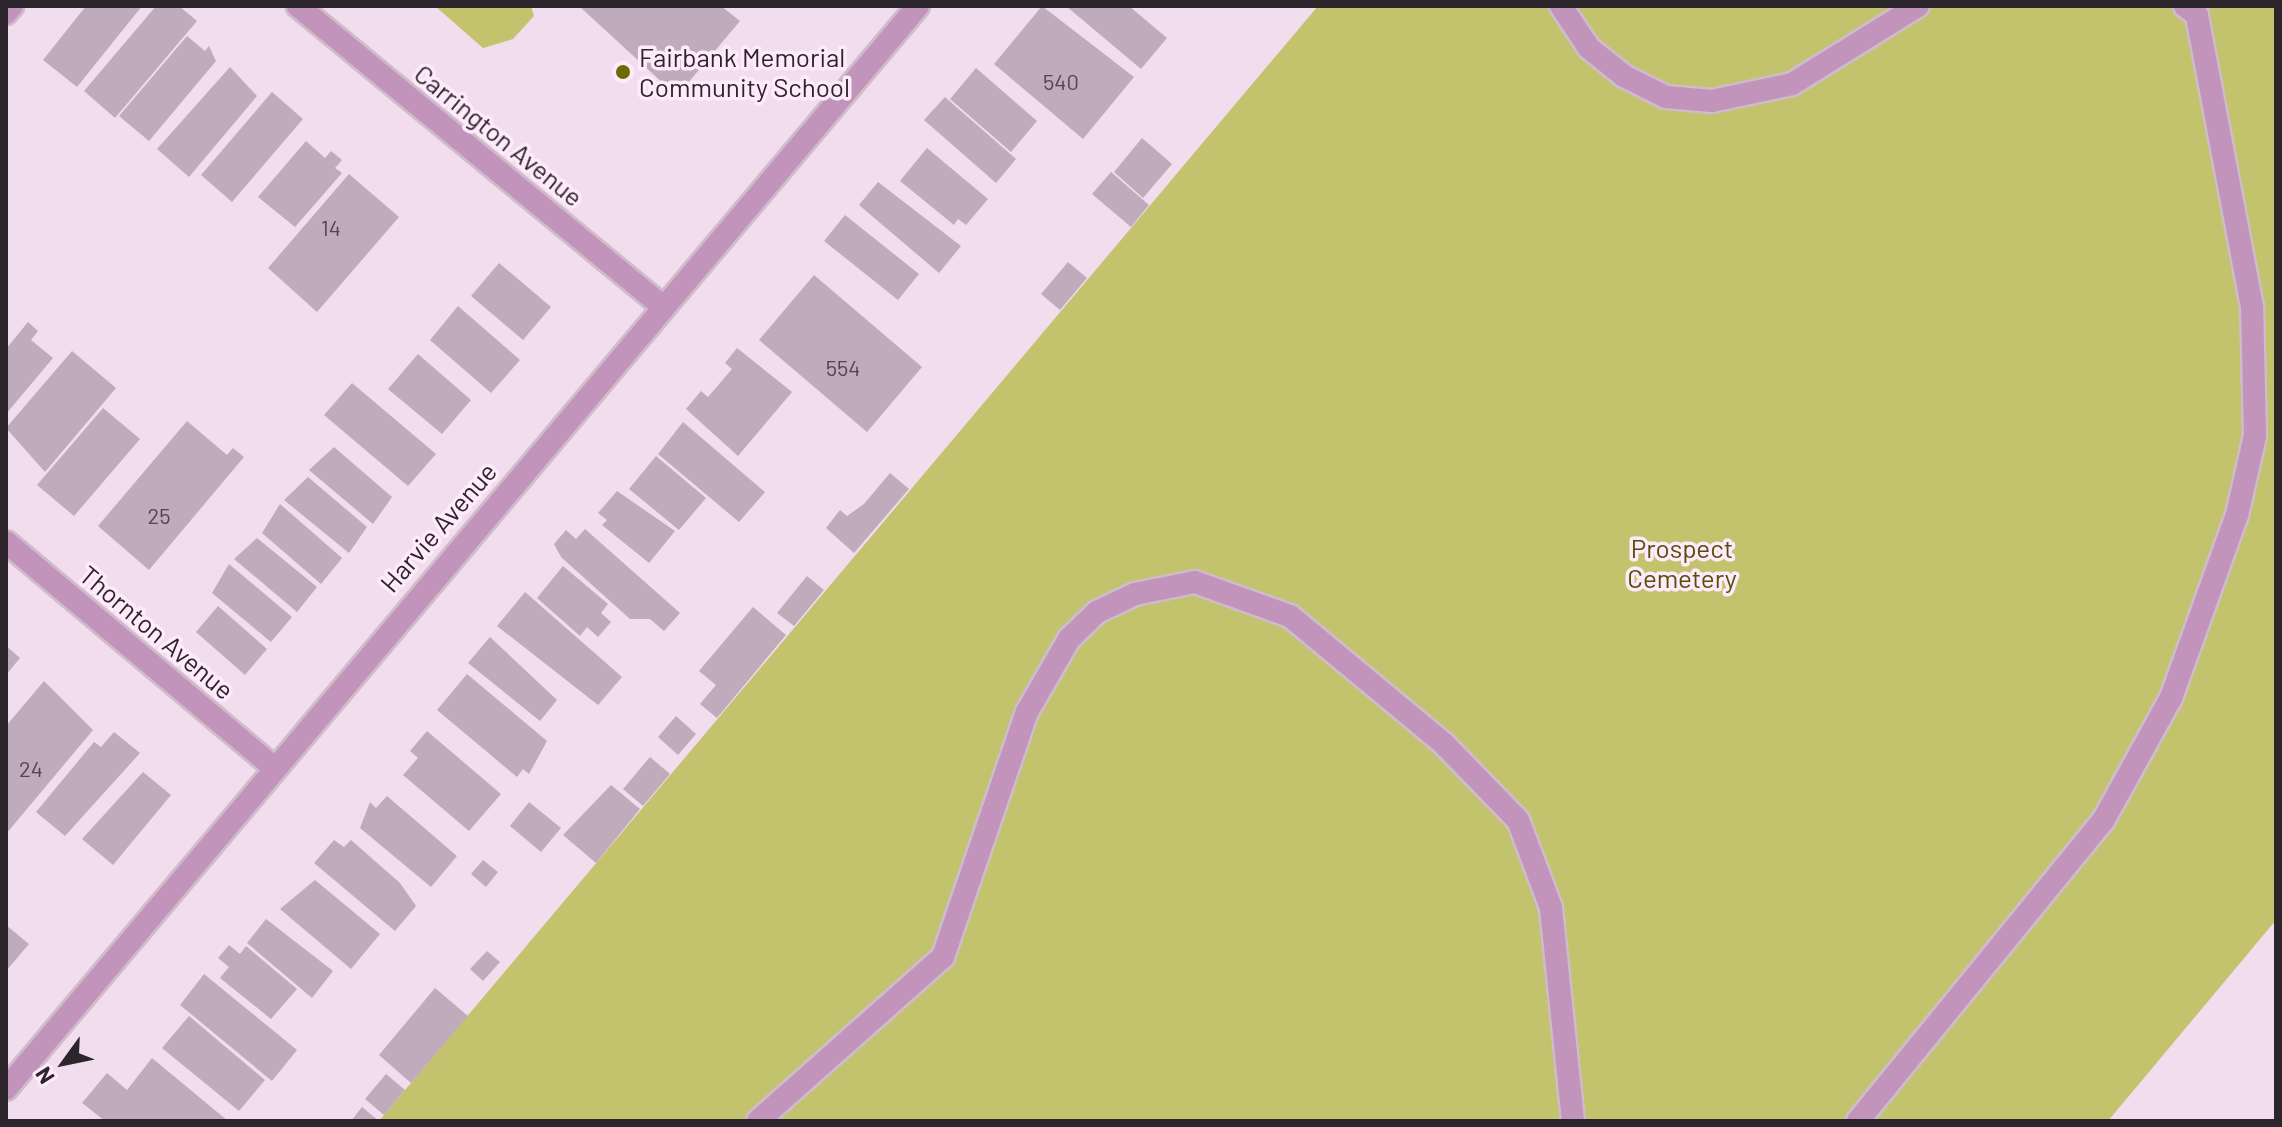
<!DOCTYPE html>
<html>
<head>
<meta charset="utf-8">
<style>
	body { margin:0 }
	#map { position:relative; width:2282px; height:1127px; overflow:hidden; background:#f1dded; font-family:Barlow,sans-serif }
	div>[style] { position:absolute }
	.green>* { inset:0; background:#c3c26d }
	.building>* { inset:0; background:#bfabbb }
	.roads { filter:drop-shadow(2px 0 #cebcca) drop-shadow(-2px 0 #cebcca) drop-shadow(0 2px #cebcca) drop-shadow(0 -2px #cebcca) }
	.service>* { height:22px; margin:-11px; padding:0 11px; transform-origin:11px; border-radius:11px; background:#c293bb }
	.minor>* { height:22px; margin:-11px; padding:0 11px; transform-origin:11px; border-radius:11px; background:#c293bb }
	.dots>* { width:22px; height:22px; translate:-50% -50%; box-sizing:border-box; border:4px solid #feeafb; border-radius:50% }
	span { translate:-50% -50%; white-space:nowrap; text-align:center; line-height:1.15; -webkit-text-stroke:7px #feeafb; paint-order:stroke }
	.number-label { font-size:22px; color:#51464f }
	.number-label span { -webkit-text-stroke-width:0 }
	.poi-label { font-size:26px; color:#2c252b }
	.left { translate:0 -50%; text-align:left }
	.street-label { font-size:26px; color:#2c252b }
	.park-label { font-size:26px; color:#525009 }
	.frame { position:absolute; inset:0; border:8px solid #2c252b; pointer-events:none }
	.north { position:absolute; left:24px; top:1023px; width:80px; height:80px; -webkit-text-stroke:6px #feeafb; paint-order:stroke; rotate:237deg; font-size:22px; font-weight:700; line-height:32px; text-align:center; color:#2c252b }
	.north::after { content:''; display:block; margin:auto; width:28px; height:36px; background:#2c252b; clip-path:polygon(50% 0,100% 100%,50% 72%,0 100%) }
</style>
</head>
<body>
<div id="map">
	<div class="green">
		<i style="clip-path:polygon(435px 6px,531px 6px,534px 16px,513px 39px,483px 48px)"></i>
		<i style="clip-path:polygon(1318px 6px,2276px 6px,2276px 920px,2108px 1121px,379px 1121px)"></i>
	</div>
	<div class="building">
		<i style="clip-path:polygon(86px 6px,142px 6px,77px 87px,43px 60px)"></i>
		<i style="clip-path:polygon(156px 6px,179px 6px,197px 21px,115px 118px,84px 91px)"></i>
		<i style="clip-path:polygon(579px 6px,721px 6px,740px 21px,677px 96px)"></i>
		<i style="clip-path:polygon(1042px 6px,1134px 77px,1083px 139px,994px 64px)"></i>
		<i style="clip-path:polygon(1066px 6px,1129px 6px,1167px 38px,1141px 69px)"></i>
		<i style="clip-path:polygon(187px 36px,205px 51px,209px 46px,216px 61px,149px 141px,119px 116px)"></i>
		<i style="clip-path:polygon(230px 67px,257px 96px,189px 177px,157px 149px)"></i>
		<i style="clip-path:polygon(976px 68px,1037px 121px,1011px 152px,950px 99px)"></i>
		<i style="clip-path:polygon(272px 92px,303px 119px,232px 202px,201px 175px)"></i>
		<i style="clip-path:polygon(945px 97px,1016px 159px,996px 183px,924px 120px)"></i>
		<i style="clip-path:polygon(1142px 138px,1172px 164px,1143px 198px,1114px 172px)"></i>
		<i style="clip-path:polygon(306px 141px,325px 158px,331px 151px,342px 160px,335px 168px,342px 173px,295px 227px,258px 197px)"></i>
		<i style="clip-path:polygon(927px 148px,988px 199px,966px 225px,958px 219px,954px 225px,900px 181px)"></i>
		<i style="clip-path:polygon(1111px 172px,1149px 205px,1131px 227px,1092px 194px)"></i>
		<i style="clip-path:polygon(349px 174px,399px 217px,317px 312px,268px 268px)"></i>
		<i style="clip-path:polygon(878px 182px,961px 246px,939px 273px,859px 205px)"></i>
		<i style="clip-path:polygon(845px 215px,919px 274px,898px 300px,824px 241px)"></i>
		<i style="clip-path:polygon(1068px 262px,1087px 278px,1060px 310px,1041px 294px)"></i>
		<i style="clip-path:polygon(499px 263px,551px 307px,523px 340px,471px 296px)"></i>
		<i style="clip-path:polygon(814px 275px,922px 367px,867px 432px,759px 340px)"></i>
		<i style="clip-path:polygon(458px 306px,520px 360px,491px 393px,430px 340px)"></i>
		<i style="clip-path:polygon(28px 322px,38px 331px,31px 340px,53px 358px,6px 414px,6px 349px)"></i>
		<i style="clip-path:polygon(737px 348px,792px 392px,738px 456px,686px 409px,701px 391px,708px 397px,732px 369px,725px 363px)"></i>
		<i style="clip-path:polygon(72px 351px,116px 388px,45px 472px,6px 428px)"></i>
		<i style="clip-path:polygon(418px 354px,471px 400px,442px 434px,388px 389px)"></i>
		<i style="clip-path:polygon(352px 383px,436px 454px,408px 486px,324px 415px)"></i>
		<i style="clip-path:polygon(103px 408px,140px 439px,74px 516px,37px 485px)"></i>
		<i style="clip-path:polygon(187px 421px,227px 455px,233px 448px,244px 457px,149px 570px,98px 526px)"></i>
		<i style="clip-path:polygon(683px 422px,765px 492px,739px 522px,658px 454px)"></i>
		<i style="clip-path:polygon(334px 447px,392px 497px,373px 524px,309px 470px)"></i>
		<i style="clip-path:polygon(656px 456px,706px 498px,679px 530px,629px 489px)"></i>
		<i style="clip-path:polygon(890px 473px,909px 489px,854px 553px,826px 528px,840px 510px,847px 516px,864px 504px)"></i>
		<i style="clip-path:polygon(308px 477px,367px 527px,349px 553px,284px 500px)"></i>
		<i style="clip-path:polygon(617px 491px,675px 531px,649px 563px,602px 525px,607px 520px,598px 513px)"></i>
		<i style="clip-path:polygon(280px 504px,342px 558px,321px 584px,262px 533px)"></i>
		<i style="clip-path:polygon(585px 529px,680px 613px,664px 631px,650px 619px,630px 619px,561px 557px,554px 544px,566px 530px,576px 539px)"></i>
		<i style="clip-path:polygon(257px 538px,317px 587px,297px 612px,234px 559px)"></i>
		<i style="clip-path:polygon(229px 564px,292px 617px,271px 642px,212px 593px)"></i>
		<i style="clip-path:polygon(563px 566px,608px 604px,601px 613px,611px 622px,598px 637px,587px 627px,580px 636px,537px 598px)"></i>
		<i style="clip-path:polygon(807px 576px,824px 590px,794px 626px,777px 613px)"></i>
		<i style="clip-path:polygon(525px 592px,622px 677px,598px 705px,497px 626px)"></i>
		<i style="clip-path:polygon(218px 606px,267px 649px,245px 675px,196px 632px)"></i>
		<i style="clip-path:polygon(753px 607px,786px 635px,717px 718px,700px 704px,716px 685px,699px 671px)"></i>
		<i style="clip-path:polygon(490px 637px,557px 700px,540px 721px,468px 663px)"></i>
		<i style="clip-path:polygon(6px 646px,20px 658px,6px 675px)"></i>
		<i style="clip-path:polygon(467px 674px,547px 741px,529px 774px,523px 769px,517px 777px,437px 710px)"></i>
		<i style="clip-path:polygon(44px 681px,93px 730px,6px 834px,6px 726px)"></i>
		<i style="clip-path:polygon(676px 716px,696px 734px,678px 755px,658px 737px)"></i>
		<i style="clip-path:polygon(427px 731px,501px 794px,469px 831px,403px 775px,418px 758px,410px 751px)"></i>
		<i style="clip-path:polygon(114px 732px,140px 753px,65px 836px,36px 812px,94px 742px,101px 747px)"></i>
		<i style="clip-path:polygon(650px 757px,670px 774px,643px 806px,623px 789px)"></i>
		<i style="clip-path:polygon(143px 772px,171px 795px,113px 865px,82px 839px)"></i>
		<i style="clip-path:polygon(611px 785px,640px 809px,596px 863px,563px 835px)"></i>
		<i style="clip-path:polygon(387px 796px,457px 856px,431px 887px,360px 828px,370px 802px,376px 808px)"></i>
		<i style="clip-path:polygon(529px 802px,561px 828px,541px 852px,510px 826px)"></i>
		<i style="clip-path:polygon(334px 840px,344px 847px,351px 840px,400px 883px,416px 906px,395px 931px,314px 863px)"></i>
		<i style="clip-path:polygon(483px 860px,498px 872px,486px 887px,471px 874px)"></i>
		<i style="clip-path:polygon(315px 880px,380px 934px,351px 969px,280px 909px)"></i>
		<i style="clip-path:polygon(266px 919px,333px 971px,312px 998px,247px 943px)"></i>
		<i style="clip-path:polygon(6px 925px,29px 944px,6px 971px)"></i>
		<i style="clip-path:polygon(229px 945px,240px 954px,246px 946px,297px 989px,271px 1019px,220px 978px,229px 967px,218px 958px)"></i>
		<i style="clip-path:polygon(487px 951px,500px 962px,483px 981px,470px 969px)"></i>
		<i style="clip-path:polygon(204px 974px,297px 1050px,272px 1081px,180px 1005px)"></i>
		<i style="clip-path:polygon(435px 988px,468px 1016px,411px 1083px,379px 1055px)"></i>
		<i style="clip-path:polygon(189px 1016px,265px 1080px,239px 1111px,162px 1048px)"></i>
		<i style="clip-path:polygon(152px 1058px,228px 1121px,105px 1121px,82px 1103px,107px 1073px,127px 1090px)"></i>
		<i style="clip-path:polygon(386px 1074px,405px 1090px,384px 1115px,365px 1099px)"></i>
		<i style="clip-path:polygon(362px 1107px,379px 1121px,351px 1121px)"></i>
	</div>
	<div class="roads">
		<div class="service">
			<i style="left:1561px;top:6px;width:50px;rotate:56.3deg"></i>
			<i style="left:1589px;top:48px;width:45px;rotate:38.7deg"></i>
			<i style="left:1624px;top:76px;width:47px;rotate:26.6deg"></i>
			<i style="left:1666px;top:97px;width:46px;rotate:5deg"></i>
			<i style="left:1712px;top:101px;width:82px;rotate:-12deg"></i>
			<i style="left:1792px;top:84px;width:148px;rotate:-31.8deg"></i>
			<i style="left:758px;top:1121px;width:247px;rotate:-41.6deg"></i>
			<i style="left:943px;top:957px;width:259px;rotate:-71.1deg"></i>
			<i style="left:1027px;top:712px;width:84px;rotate:-60.1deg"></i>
			<i style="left:1069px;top:639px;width:39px;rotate:-44deg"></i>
			<i style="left:1097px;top:612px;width:42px;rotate:-25.3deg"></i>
			<i style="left:1135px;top:594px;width:61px;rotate:-11.3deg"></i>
			<i style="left:1195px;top:582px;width:101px;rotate:19.7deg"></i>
			<i style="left:1290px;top:616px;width:199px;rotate:39.7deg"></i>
			<i style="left:1443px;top:743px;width:107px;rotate:45.8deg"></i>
			<i style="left:1518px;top:820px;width:94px;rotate:69.4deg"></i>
			<i style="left:1551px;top:908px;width:214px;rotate:84.1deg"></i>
			<i style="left:1858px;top:1121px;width:387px;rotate:-50.8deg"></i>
			<i style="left:2103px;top:821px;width:141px;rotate:-61.1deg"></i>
			<i style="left:2171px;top:698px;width:195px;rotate:-70.2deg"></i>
			<i style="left:2237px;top:515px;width:81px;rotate:-77.2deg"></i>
			<i style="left:2255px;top:436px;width:129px;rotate:-91.3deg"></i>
			<i style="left:2252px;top:307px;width:297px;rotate:-100.7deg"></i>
			<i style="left:2197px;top:15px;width:15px;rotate:-143deg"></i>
		</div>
		<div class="minor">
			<i style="left:298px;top:6px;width:473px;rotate:39.5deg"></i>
			<i style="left:6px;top:13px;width:9px;rotate:-49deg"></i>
			<i style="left:6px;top:542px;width:348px;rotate:40.1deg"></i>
			<i style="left:6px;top:1089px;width:1416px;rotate:-49.9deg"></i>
		</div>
	</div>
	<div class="dots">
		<i style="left:623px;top:72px;background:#6d6a06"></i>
	</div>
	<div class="number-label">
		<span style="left:1061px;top:82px">540</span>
		<span style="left:331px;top:228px">14</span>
		<span style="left:843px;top:368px">554</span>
		<span style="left:159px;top:516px">25</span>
		<span style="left:31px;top:769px">24</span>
	</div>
	<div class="poi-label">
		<span class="left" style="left:639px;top:72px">Fairbank Memorial<br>Community School</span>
	</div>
	<div class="street-label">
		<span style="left:499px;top:135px;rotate:39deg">Carrington Avenue</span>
		<span style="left:438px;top:527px;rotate:-49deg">Harvie Avenue</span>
		<span style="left:157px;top:632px;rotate:40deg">Thornton Avenue</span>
	</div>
	<div class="park-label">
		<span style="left:1682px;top:563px">Prospect<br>Cemetery</span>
	</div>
	<div class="frame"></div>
	<div class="north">N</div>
</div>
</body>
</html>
